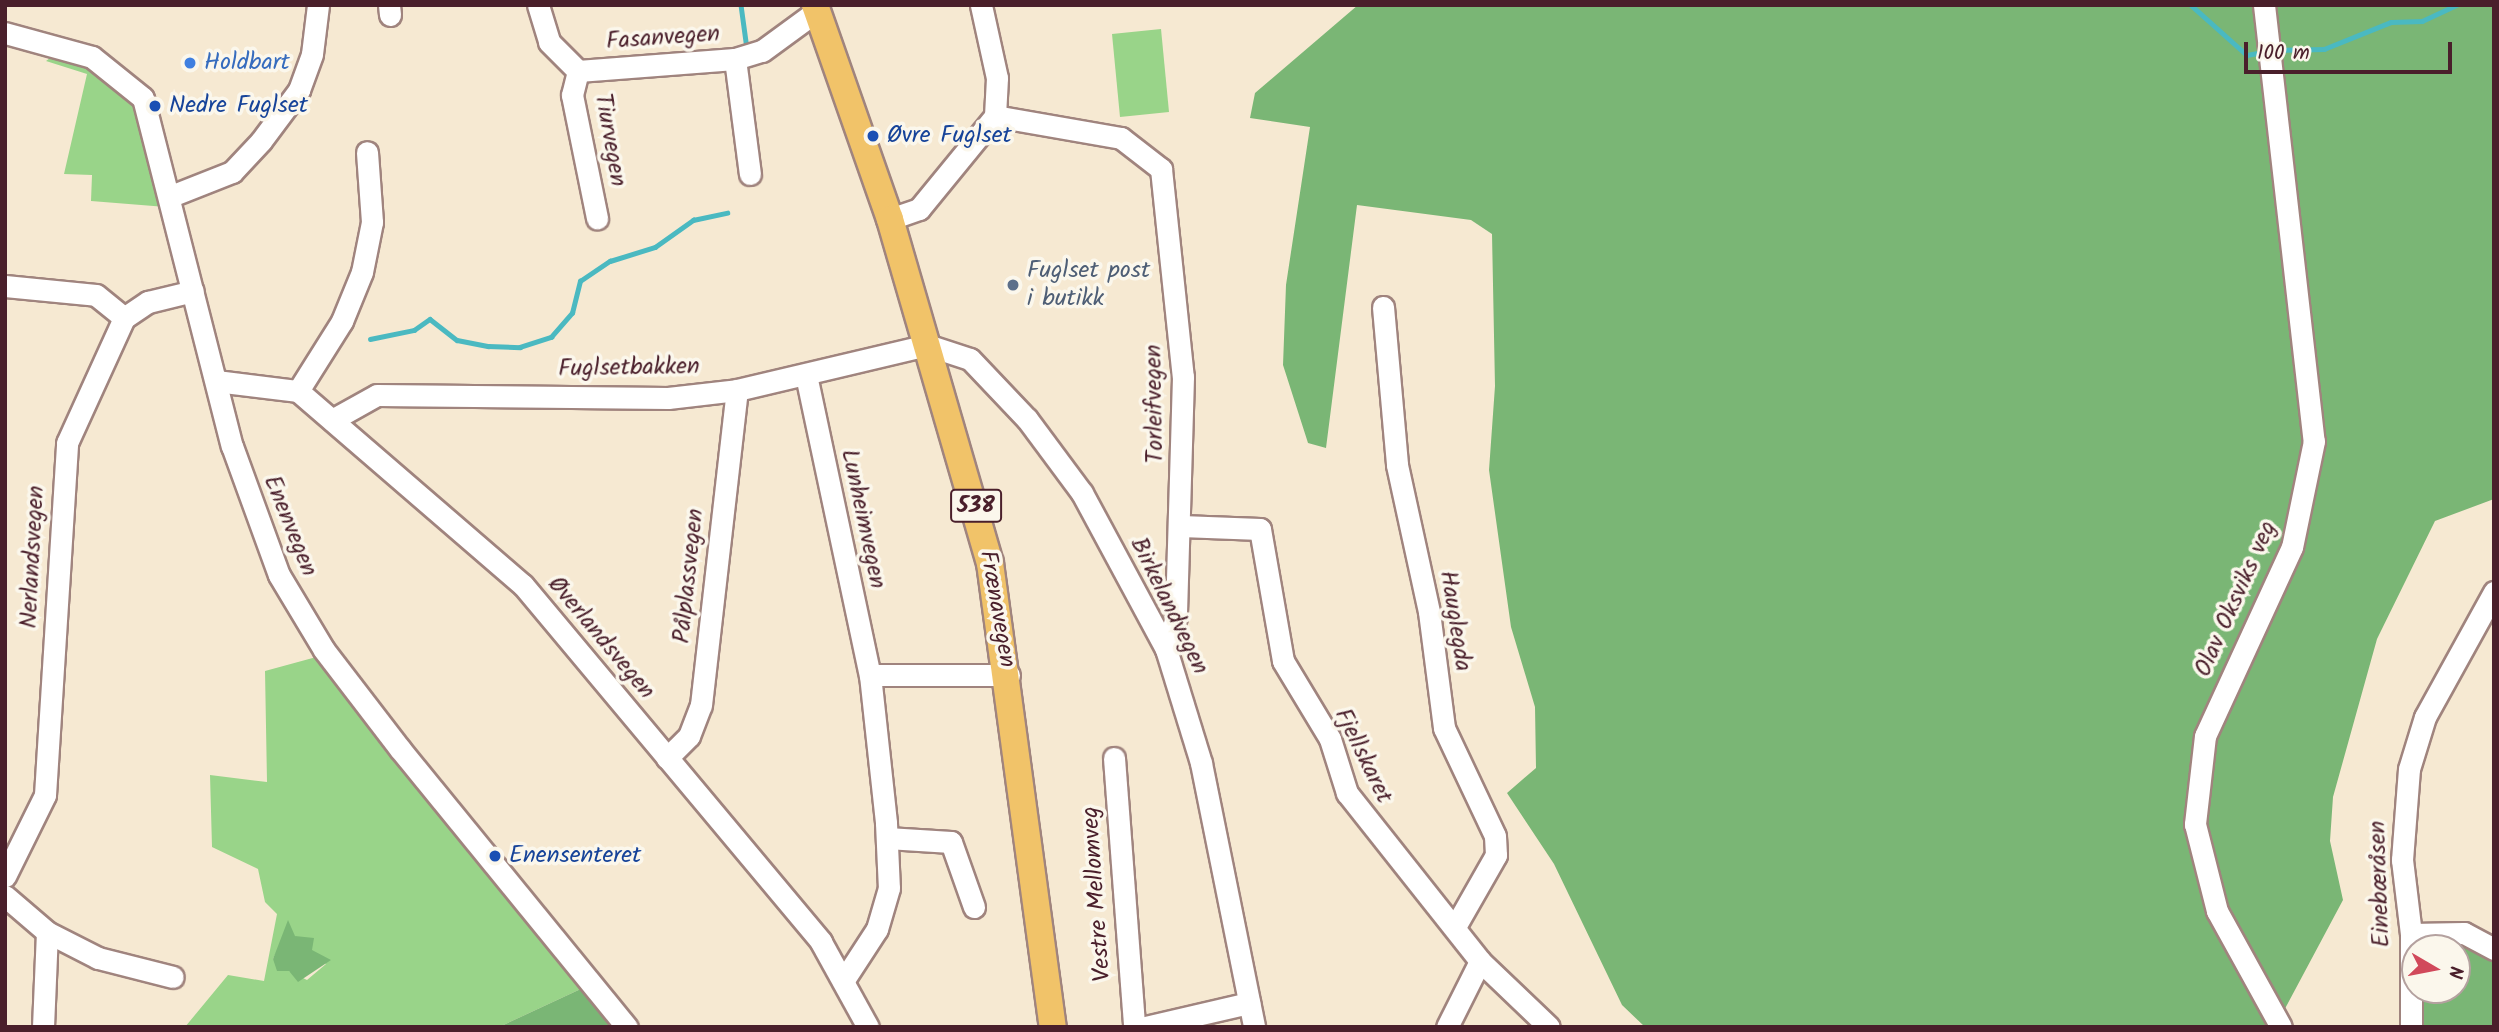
<!DOCTYPE html>
<html>
<head>
<meta charset="utf-8">
<style>
	body { margin:0 }
	#map { position:relative; width:2499px; height:1032px; overflow:hidden; background:#f6e9d2; font-family:Kalam,sans-serif }
	div>[style] { position:absolute }
	.green>* { inset:0; background:#99d489 }
	.forest>* { inset:0; background:#7ab675 }
	.stream>* { height:4.5px; margin:-2.25px; padding:0 2.25px; transform-origin:2.25px; border-radius:2.25px; background:#4ab9c1 }
	.roads { filter:drop-shadow(2px 0 #a0847e) drop-shadow(-2px 0 #a0847e) drop-shadow(0 2px #a0847e) drop-shadow(0 -2px #a0847e) }
	.minor>* { height:21px; margin:-10.5px; padding:0 10.5px; transform-origin:10.5px; border-radius:10.5px; background:#fff }
	.major>* { height:26px; margin:-13px; padding:0 13px; transform-origin:13px; border-radius:13px; background:#f1c369 }
	.dots>* { width:19px; height:19px; translate:-50% -50%; box-sizing:border-box; border:4px solid #fbf7ec; border-radius:50% }
	span { translate:-50% -50%; white-space:nowrap; text-align:center; line-height:1.15; -webkit-text-stroke:7px #fbf7ec; paint-order:stroke }
	.shield-label span { padding:2px 5px; background:#fbf7ec; border:2px solid; border-radius:5px; -webkit-text-stroke-width:0 }
	.shield-label { font-size:23px; color:#4a1f2b; font-weight:700 }
	.street-label { font-size:24px; color:#4a1f2b }
	.shop-label { font-size:24px; color:#366cbe }
	.left { translate:0 -50%; text-align:left }
	.transit-label { font-size:24px; color:#164399 }
	.service-label { font-size:24px; color:#4e5e75 }
	.frame { position:absolute; inset:0; border:7px solid #4a1f2b; pointer-events:none }
	.north { position:absolute; left:2401px; top:934px; width:70px; height:70px; box-sizing:border-box; background:#fbf7ec; border:2px solid #b4a19f; border-radius:50%; rotate:100deg; font-size:19px; font-weight:700; line-height:28px; text-align:center; color:#4a1f2b }
	.north::after { content:''; display:block; margin:auto; width:24px; height:32px; background:#d1495b; clip-path:polygon(50% 0,100% 100%,50% 72%,0 100%) }
	.scale { position:absolute; left:2244px; top:42px; width:208px; height:32px; box-sizing:border-box; border:4px solid #4a1f2b; border-top:0; padding-left:9px; font-size:21px; line-height:24px; white-space:nowrap; color:#4a1f2b; -webkit-text-stroke:5px #fbf7ec; paint-order:stroke }
</style>
</head>
<body>
<div id="map">
	<div class="green">
		<i style="clip-path:polygon(1161px 29px,1169px 112px,1120px 117px,1112px 34px)"></i>
		<i style="clip-path:polygon(58px 52px,90px 64px,137px 103px,166px 207px,91px 201px,92px 175px,64px 174px,87px 74px,46px 61px)"></i>
		<i style="clip-path:polygon(evenodd,320px 656px,585px 987px,499px 1027px,185px 1027px,228px 975px,264px 981px,277px 914px,265px 902px,258px 869px,212px 847px,210px 775px,267px 782px,265px 671px,320px 656px,284px 936px,295px 936px,326px 964px,307px 980px,289px 971px,273px 959px,284px 936px)"></i>
	</div>
	<div class="forest">
		<i style="clip-path:polygon(1358px 5px,2494px 5px,2494px 499px,2435px 521px,2377px 639px,2333px 797px,2330px 841px,2343px 900px,2280px 1018px,2285px 1027px,1645px 1027px,1622px 1005px,1554px 864px,1507px 793px,1536px 768px,1535px 707px,1511px 627px,1489px 470px,1495px 386px,1492px 234px,1471px 220px,1357px 205px,1326px 448px,1308px 443px,1283px 365px,1286px 285px,1310px 127px,1250px 118px,1255px 93px)"></i>
		<i style="clip-path:polygon(288px 920px,295px 936px,314px 938px,312px 950px,331px 960px,298px 982px,289px 971px,277px 971px,273px 959px)"></i>
		<i style="clip-path:polygon(2432px 942px,2462px 942px,2494px 958px,2494px 1027px,2419px 1027px,2419px 990px,2457px 990px,2457px 948px,2427px 948px)"></i>
		<i style="clip-path:polygon(585px 987px,617px 1027px,499px 1027px)"></i>
	</div>
	<div class="stream">
		<i style="left:741px;top:5px;width:44px;rotate:82.2deg"></i>
		<i style="left:2191px;top:5px;width:75px;rotate:41.8deg"></i>
		<i style="left:2247px;top:55px;width:16px;rotate:-11deg"></i>
		<i style="left:2275px;top:50px;width:49px;rotate:-1.2deg"></i>
		<i style="left:2324px;top:49px;width:72px;rotate:-21.9deg"></i>
		<i style="left:2391px;top:22px;width:31px;rotate:-2deg"></i>
		<i style="left:2422px;top:21px;width:38px;rotate:-25deg"></i>
		<i style="left:370px;top:339px;width:45px;rotate:-11.6deg"></i>
		<i style="left:414px;top:330px;width:19px;rotate:-35deg"></i>
		<i style="left:430px;top:319px;width:34px;rotate:38deg"></i>
		<i style="left:457px;top:340px;width:32px;rotate:11deg"></i>
		<i style="left:488px;top:346px;width:32px;rotate:2deg"></i>
		<i style="left:520px;top:347px;width:33px;rotate:-18deg"></i>
		<i style="left:551px;top:337px;width:32px;rotate:-49deg"></i>
		<i style="left:572px;top:313px;width:33px;rotate:-76deg"></i>
		<i style="left:580px;top:281px;width:36px;rotate:-34deg"></i>
		<i style="left:610px;top:261px;width:47px;rotate:-17.3deg"></i>
		<i style="left:655px;top:247px;width:47px;rotate:-35.4deg"></i>
		<i style="left:693px;top:220px;width:35px;rotate:-12deg"></i>
	</div>
	<div class="roads">
		<div class="minor">
			<i style="left:389px;top:5px;width:10px;rotate:84deg"></i>
			<i style="left:538px;top:5px;width:39px;rotate:73deg"></i>
			<i style="left:549px;top:42px;width:41px;rotate:45deg"></i>
			<i style="left:578px;top:71px;width:157px;rotate:-4.4deg"></i>
			<i style="left:735px;top:59px;width:28px;rotate:-17deg"></i>
			<i style="left:762px;top:51px;width:69px;rotate:-36.2deg"></i>
			<i style="left:2264px;top:5px;width:439px;rotate:83.5deg"></i>
			<i style="left:2314px;top:441px;width:108px;rotate:101.7deg"></i>
			<i style="left:2292px;top:547px;width:208px;rotate:114.7deg"></i>
			<i style="left:2205px;top:736px;width:89px;rotate:96.5deg"></i>
			<i style="left:2195px;top:824px;width:90px;rotate:75.8deg"></i>
			<i style="left:2217px;top:911px;width:132px;rotate:61.1deg"></i>
			<i style="left:5px;top:33px;width:90px;rotate:15.4deg"></i>
			<i style="left:92px;top:57px;width:65px;rotate:38.8deg"></i>
			<i style="left:143px;top:98px;width:359px;rotate:75.7deg"></i>
			<i style="left:232px;top:446px;width:137px;rotate:70deg"></i>
			<i style="left:279px;top:575px;width:87px;rotate:59deg"></i>
			<i style="left:324px;top:650px;width:125px;rotate:52.5deg"></i>
			<i style="left:400px;top:749px;width:359px;rotate:50.8deg"></i>
			<i style="left:735px;top:59px;width:116px;rotate:82.6deg"></i>
			<i style="left:578px;top:71px;width:25px;rotate:104deg"></i>
			<i style="left:572px;top:95px;width:126px;rotate:78.5deg"></i>
			<i style="left:995px;top:116px;width:128px;rotate:9.9deg"></i>
			<i style="left:1121px;top:138px;width:51px;rotate:37.8deg"></i>
			<i style="left:1161px;top:169px;width:209px;rotate:84deg"></i>
			<i style="left:1183px;top:377px;width:240px;rotate:91.7deg"></i>
			<i style="left:1176px;top:617px;width:34px;rotate:107deg"></i>
			<i style="left:171px;top:196px;width:66px;rotate:-21.5deg"></i>
			<i style="left:232px;top:172px;width:42px;rotate:-46.9deg"></i>
			<i style="left:261px;top:141px;width:64px;rotate:-53.3deg"></i>
			<i style="left:299px;top:90px;width:38px;rotate:-70deg"></i>
			<i style="left:312px;top:54px;width:49px;rotate:-83deg"></i>
			<i style="left:890px;top:219px;width:31px;rotate:-19deg"></i>
			<i style="left:919px;top:209px;width:120px;rotate:-50.7deg"></i>
			<i style="left:995px;top:116px;width:38px;rotate:-87deg"></i>
			<i style="left:997px;top:78px;width:75px;rotate:-102.4deg"></i>
			<i style="left:5px;top:286px;width:91px;rotate:5.6deg"></i>
			<i style="left:96px;top:295px;width:36px;rotate:39deg"></i>
			<i style="left:1383px;top:307px;width:159px;rotate:84.9deg"></i>
			<i style="left:1397px;top:465px;width:150px;rotate:77.7deg"></i>
			<i style="left:1429px;top:612px;width:117px;rotate:82.6deg"></i>
			<i style="left:1444px;top:728px;width:119px;rotate:64.7deg"></i>
			<i style="left:1495px;top:836px;width:19px;rotate:87deg"></i>
			<i style="left:1496px;top:855px;width:81px;rotate:119.7deg"></i>
			<i style="left:806px;top:375px;width:307px;rotate:78deg"></i>
			<i style="left:870px;top:675px;width:149px;rotate:83.8deg"></i>
			<i style="left:886px;top:823px;width:65px;rotate:87.4deg"></i>
			<i style="left:889px;top:888px;width:43px;rotate:106.3deg"></i>
			<i style="left:877px;top:929px;width:59px;rotate:123.1deg"></i>
			<i style="left:216px;top:381px;width:83px;rotate:7deg"></i>
			<i style="left:298px;top:391px;width:297px;rotate:40.8deg"></i>
			<i style="left:523px;top:585px;width:465px;rotate:50.1deg"></i>
			<i style="left:821px;top:942px;width:97px;rotate:61.1deg"></i>
			<i style="left:298px;top:391px;width:83px;rotate:-57.8deg"></i>
			<i style="left:342px;top:321px;width:53px;rotate:-67.8deg"></i>
			<i style="left:362px;top:272px;width:51px;rotate:-78.7deg"></i>
			<i style="left:372px;top:222px;width:70px;rotate:-94.1deg"></i>
			<i style="left:332px;top:420px;width:51px;rotate:-29.1deg"></i>
			<i style="left:377px;top:395px;width:291px;rotate:0.6deg"></i>
			<i style="left:668px;top:398px;width:69px;rotate:-6.6deg"></i>
			<i style="left:737px;top:390px;width:195px;rotate:-13.3deg"></i>
			<i style="left:927px;top:345px;width:45px;rotate:18deg"></i>
			<i style="left:970px;top:359px;width:83px;rotate:46.5deg"></i>
			<i style="left:1027px;top:419px;width:92px;rotate:53.4deg"></i>
			<i style="left:1082px;top:493px;width:177px;rotate:61.7deg"></i>
			<i style="left:1166px;top:649px;width:119px;rotate:72.9deg"></i>
			<i style="left:1201px;top:763px;width:269px;rotate:78.6deg"></i>
			<i style="left:1181px;top:526px;width:79px;rotate:2.2deg"></i>
			<i style="left:1260px;top:529px;width:134px;rotate:80.1deg"></i>
			<i style="left:1283px;top:661px;width:91px;rotate:58.9deg"></i>
			<i style="left:1330px;top:739px;width:57px;rotate:72.5deg"></i>
			<i style="left:1347px;top:793px;width:214px;rotate:51.6deg"></i>
			<i style="left:1480px;top:961px;width:95px;rotate:43.7deg"></i>
			<i style="left:870px;top:675px;width:139px"></i>
			<i style="left:667px;top:758px;width:31px;rotate:-45deg"></i>
			<i style="left:689px;top:736px;width:33px;rotate:-69deg"></i>
			<i style="left:701px;top:705px;width:317px;rotate:-83.5deg"></i>
			<i style="left:1114px;top:758px;width:270px;rotate:85.7deg"></i>
			<i style="left:887px;top:838px;width:64px;rotate:3.6deg"></i>
			<i style="left:951px;top:842px;width:69px;rotate:70.5deg"></i>
			<i style="left:5px;top:876px;width:90px;rotate:-63.7deg"></i>
			<i style="left:45px;top:795px;width:353px;rotate:-86.4deg"></i>
			<i style="left:67px;top:443px;width:137px;rotate:-65.5deg"></i>
			<i style="left:124px;top:318px;width:29px;rotate:-34deg"></i>
			<i style="left:148px;top:302px;width:46px;rotate:-13.7deg"></i>
			<i style="left:5px;top:896px;width:55px;rotate:40.6deg"></i>
			<i style="left:47px;top:932px;width:57px;rotate:27deg"></i>
			<i style="left:98px;top:958px;width:77px;rotate:14.2deg"></i>
			<i style="left:2411px;top:934px;width:53px;rotate:-1.1deg"></i>
			<i style="left:2464px;top:933px;width:34px;rotate:28deg"></i>
			<i style="left:43px;top:1027px;width:95px;rotate:-87.6deg"></i>
			<i style="left:1145px;top:1027px;width:107px;rotate:-13deg"></i>
			<i style="left:1447px;top:1027px;width:74px;rotate:-63.4deg"></i>
			<i style="left:2411px;top:1027px;width:93px;rotate:-90deg"></i>
			<i style="left:2411px;top:934px;width:75px;rotate:-96.9deg"></i>
			<i style="left:2402px;top:860px;width:91px;rotate:-85.6deg"></i>
			<i style="left:2409px;top:769px;width:54px;rotate:-72.9deg"></i>
			<i style="left:2425px;top:717px;width:143px;rotate:-61.1deg"></i>
		</div>
		<div class="major">
			<i style="left:815px;top:5px;width:227px;rotate:70.7deg"></i>
			<i style="left:890px;top:219px;width:358px;rotate:73.8deg"></i>
			<i style="left:990px;top:563px;width:468px;rotate:82.3deg"></i>
		</div>
	</div>
	<div class="dots">
		<i style="left:190px;top:63px;background:#3f7fe0"></i>
		<i style="left:155px;top:106px;background:#1a4fb4"></i>
		<i style="left:873px;top:136px;background:#1a4fb4"></i>
		<i style="left:1013px;top:285px;background:#5c6f8a"></i>
		<i style="left:495px;top:856px;background:#1a4fb4"></i>
	</div>
	<div class="shield-label">
		<span style="left:976px;top:506px">538</span>
	</div>
	<div class="street-label">
		<span style="left:663px;top:38px;rotate:-4deg">Fasanvegen</span>
		<span style="left:610px;top:140px;rotate:80deg">Tiurvegen</span>
		<span style="left:629px;top:368px;rotate:-1deg">Fuglsetbakken</span>
		<span style="left:1155px;top:404px;rotate:-91deg">Torleifvegen</span>
		<span style="left:863px;top:519px;rotate:78deg">Lunheimvegen</span>
		<span style="left:290px;top:526px;rotate:68deg">Enenvegen</span>
		<span style="left:33px;top:557px;rotate:-87deg">Nerlandsvegen</span>
		<span style="left:689px;top:576px;rotate:-84deg">Pålplassvegen</span>
		<span style="left:2236px;top:599px;rotate:-66deg">Olav Oksviks veg</span>
		<span style="left:1169px;top:606px;rotate:64deg">Birkelandvegen</span>
		<span style="left:997px;top:609px;rotate:80deg">Frænavegen</span>
		<span style="left:1455px;top:621px;rotate:81deg">Hauglegda</span>
		<span style="left:601px;top:638px;rotate:50deg">Øverlandsvegen</span>
		<span style="left:1363px;top:756px;rotate:64deg">Fjellskaret</span>
		<span style="left:2380px;top:884px;rotate:-92deg">Einebæråsen</span>
		<span style="left:1097px;top:894px;rotate:-94deg">Vestre Mellomveg</span>
	</div>
	<div class="shop-label">
		<span class="left" style="left:204px;top:63px">Holdbart</span>
	</div>
	<div class="transit-label">
		<span class="left" style="left:169px;top:106px">Nedre Fuglset</span>
		<span class="left" style="left:887px;top:136px">Øvre Fuglset</span>
		<span class="left" style="left:509px;top:856px">Enensenteret</span>
	</div>
	<div class="service-label">
		<span class="left" style="left:1027px;top:285px">Fuglset post<br>i butikk</span>
	</div>
	<div class="frame"></div>
	<div class="north">N</div>
	<div class="scale">100 m</div>
</div>
</body>
</html>
